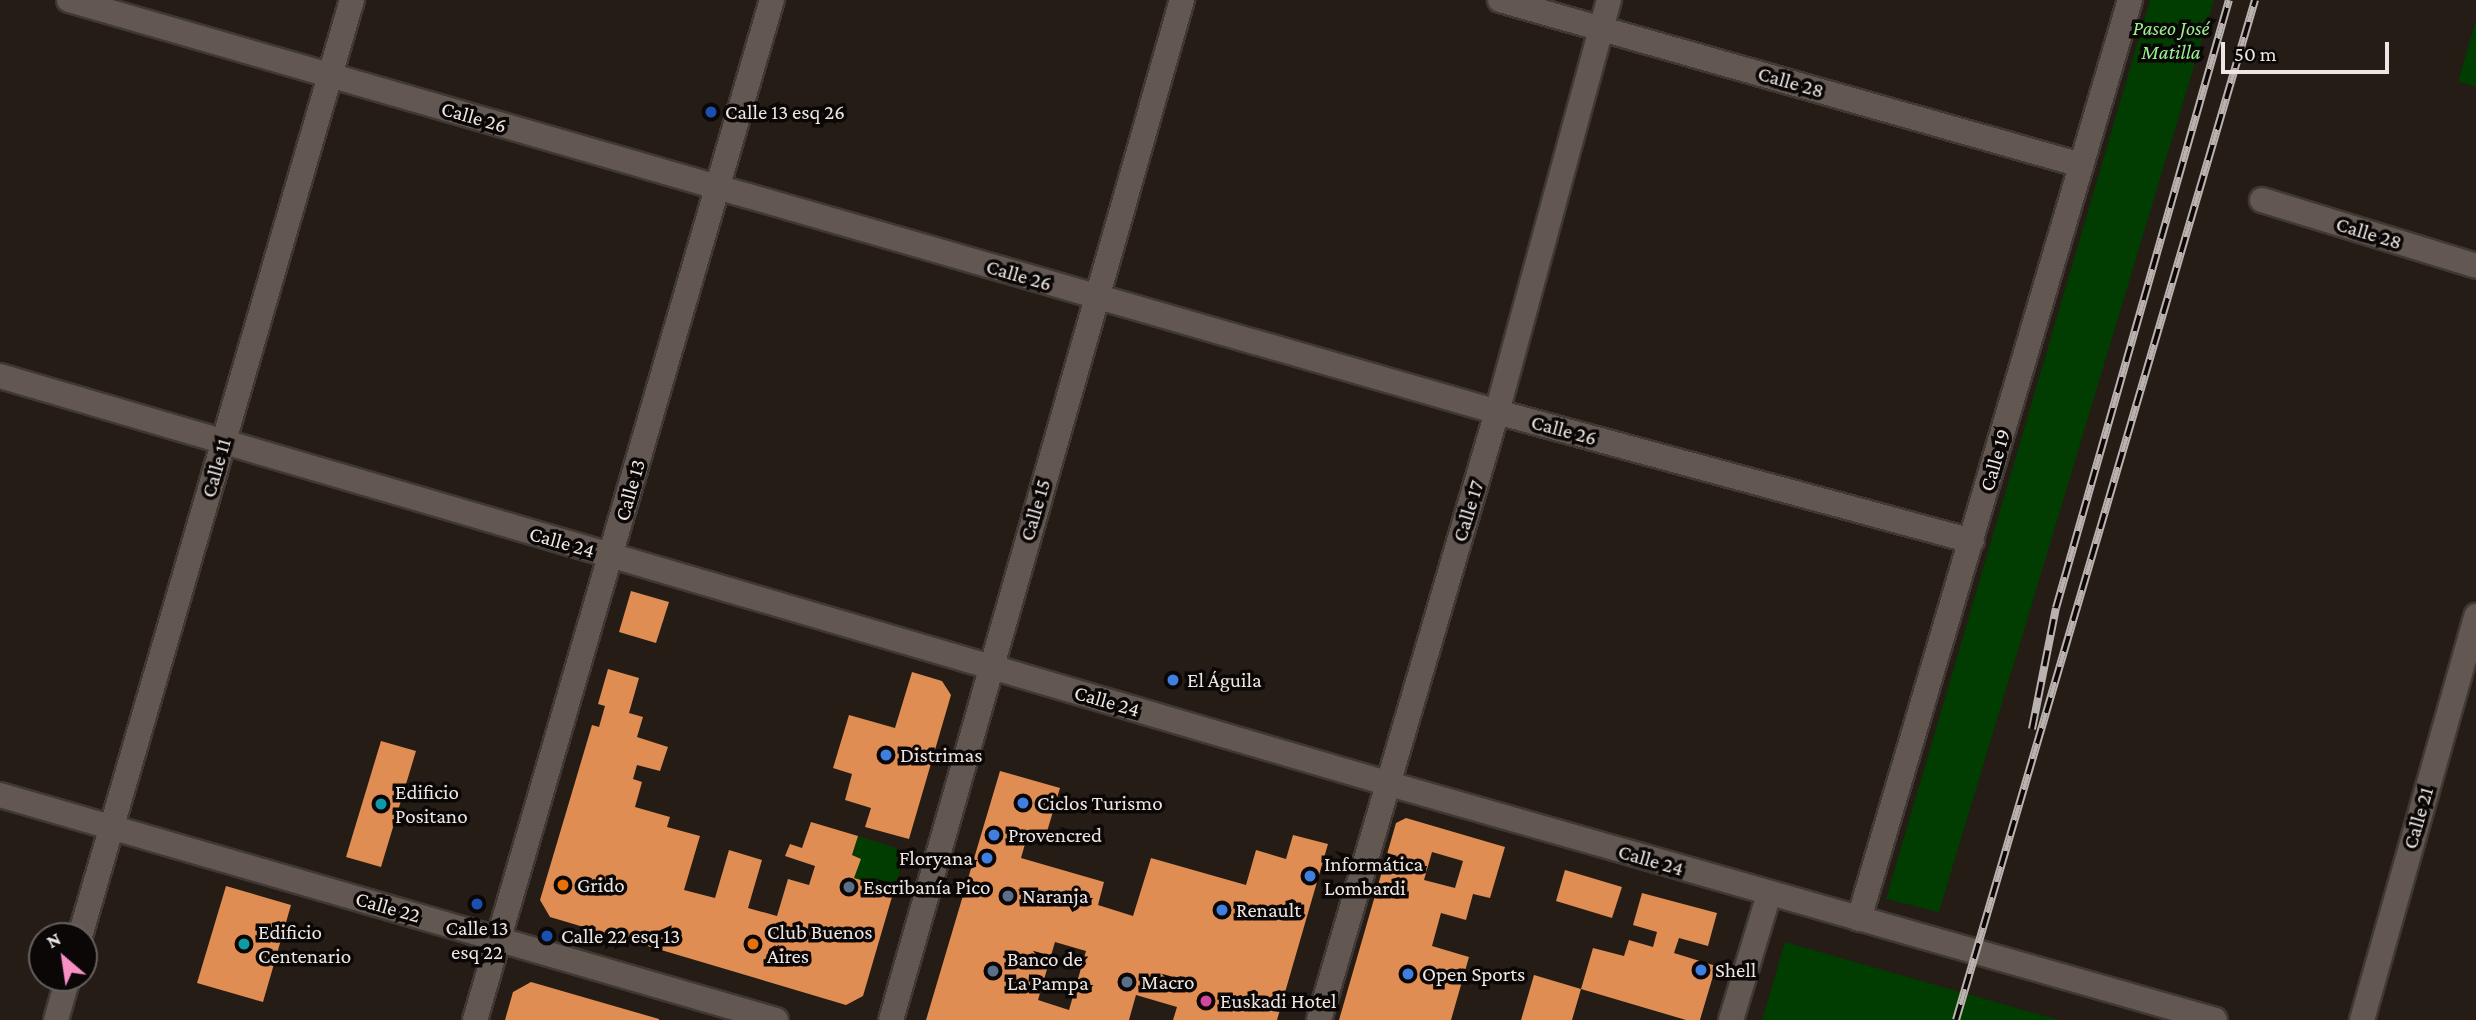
<!DOCTYPE html>
<html>
<head>
<meta charset="utf-8">
<style>
	body { margin:0 }
	#map { position:relative; width:2476px; height:1020px; overflow:hidden; background:#251c16; font-family:"Crimson Pro",serif }
	div>[style] { position:absolute }
	.green>* { inset:0; background:#013c00 }
	.building>* { inset:0; background:#df8d52 }
	.roads { filter:drop-shadow(2px 0 #3f3834) drop-shadow(-2px 0 #3f3834) drop-shadow(0 2px #3f3834) drop-shadow(0 -2px #3f3834) }
	.minor>* { height:24px; margin:-12px; padding:0 12px; transform-origin:12px; border-radius:12px; background:#625851 }
	.rail>* { height:8px; margin-top:-4px; transform-origin:0; background:repeating-linear-gradient(90deg,#0b0706 0 16px,#bab2ae 0 32px); box-sizing:border-box; border-block:2px solid #bab2ae }
	.dots>* { width:19px; height:19px; translate:-50% -50%; box-sizing:border-box; border:4px solid #0b0706; border-radius:50% }
	span { translate:-50% -50%; white-space:nowrap; text-align:center; line-height:1.15; -webkit-text-stroke:7px #0b0706; paint-order:stroke }
	.park-label { font-size:21px; color:#99f191; font-style:italic }
	.street-label { font-size:21px; color:#ede6e3 }
	.poi-label { font-size:21px; color:#ede6e3 }
	.left { translate:0 -50%; text-align:left }
	.right { translate:-100% -50%; text-align:right }
	.north { position:absolute; left:28px; top:922px; width:70px; height:70px; box-sizing:border-box; background:#0b0706; border:2px solid #65605e; border-radius:50%; rotate:331deg; font-size:19px; font-weight:700; line-height:28px; text-align:center; color:#ede6e3 }
	.north::after { content:''; display:block; margin:auto; width:24px; height:32px; background:#fa8fc6; clip-path:polygon(50% 0,100% 100%,50% 72%,0 100%) }
	.scale { position:absolute; left:2221px; top:42px; width:168px; height:32px; box-sizing:border-box; border:4px solid #ede6e3; border-top:0; padding-left:9px; font-size:21px; line-height:24px; white-space:nowrap; color:#ede6e3; -webkit-text-stroke:5px #0b0706; paint-order:stroke }
</style>
</head>
<body>
<div id="map">
	<div class="green">
		<i style="clip-path:polygon(2150px 0,2214px 0,1939px 912px,1886px 899px)"></i>
		<i style="clip-path:polygon(2476px 20px,2476px 87px,2458px 81px)"></i>
		<i style="clip-path:polygon(858px 836px,906px 851px,894px 890px,854px 878px,860px 859px,852px 855px)"></i>
		<i style="clip-path:polygon(1785px 942px,2059px 1020px,1762px 1020px)"></i>
	</div>
	<div class="building">
		<i style="clip-path:polygon(631px 591px,669px 602px,656px 643px,619px 632px)"></i>
		<i style="clip-path:polygon(608px 669px,639px 678px,629px 713px,643px 717px,637px 737px,668px 747px,660px 771px,637px 765px,633px 779px,642px 782px,635px 807px,670px 817px,667px 827px,700px 836px,684px 890px,715px 898px,729px 850px,762px 860px,748px 908px,777px 916px,788px 879px,809px 885px,815px 866px,785px 856px,790px 844px,802px 848px,811px 822px,858px 836px,852px 855px,861px 859px,854px 878px,894px 890px,863px 996px,846px 1005px,550px 917px,540px 900px,592px 725px,599px 727px,605px 706px,598px 704px)"></i>
		<i style="clip-path:polygon(912px 672px,942px 681px,951px 695px,909px 839px,865px 827px,871px 808px,845px 800px,852px 774px,833px 768px,849px 715px,895px 728px)"></i>
		<i style="clip-path:polygon(381px 741px,416px 751px,381px 867px,346px 857px)"></i>
		<i style="clip-path:polygon(evenodd,1000px 771px,1060px 788px,1046px 835px,1029px 830px,1021px 858px,1104px 882px,1098px 905px,1133px 916px,1151px 858px,1246px 885px,1256px 850px,1286px 859px,1293px 835px,1328px 844px,1277px 1020px,1173px 1020px,1177px 1007px,1136px 995px,1129px 1020px,926px 1020px,1000px 771px,1055px 942px,1086px 951px,1069px 1010px,1038px 1000px,1055px 942px)"></i>
		<i style="clip-path:polygon(evenodd,1406px 818px,1505px 847px,1490px 898px,1473px 894px,1466px 920px,1441px 913px,1432px 946px,1469px 957px,1451px 1020px,1339px 1020px,1396px 823px,1406px 818px,1432px 852px,1463px 861px,1455px 888px,1424px 880px,1432px 852px)"></i>
		<i style="clip-path:polygon(1565px 870px,1622px 887px,1612px 918px,1556px 901px)"></i>
		<i style="clip-path:polygon(226px 886px,291px 905px,263px 1002px,197px 983px)"></i>
		<i style="clip-path:polygon(1642px 893px,1717px 913px,1708px 946px,1679px 938px,1674px 953px,1716px 966px,1700px 1020px,1686px 1020px,1581px 989px,1572px 1020px,1521px 1020px,1534px 975px,1581px 989px,1593px 948px,1624px 956px,1629px 940px,1653px 947px,1657px 932px,1633px 925px)"></i>
		<i style="clip-path:polygon(531px 982px,659px 1019px,659px 1020px,505px 1020px,513px 992px)"></i>
	</div>
	<div class="roads">
		<div class="minor">
			<i style="left:69px;top:0;width:1486px;rotate:16.09deg"></i>
			<i style="left:1497px;top:412px;width:492px;rotate:15.2deg"></i>
			<i style="left:1500px;top:0;width:604px;rotate:15.85deg"></i>
			<i style="left:2262px;top:200px;width:224px;rotate:17.1deg"></i>
			<i style="left:0;top:376px;width:1445px;rotate:16.36deg"></i>
			<i style="left:1386px;top:783px;width:862px;rotate:15.95deg"></i>
			<i style="left:0;top:795px;width:808px;rotate:16.17deg"></i>
			<i style="left:1859px;top:919px;width:958px;rotate:-73.57deg"></i>
			<i style="left:80px;top:936px;width:975px;rotate:-73.8deg"></i>
			<i style="left:56px;top:1020px;width:44px;rotate:-74.1deg"></i>
			<i style="left:475px;top:1020px;width:1062px;rotate:-73.77deg"></i>
			<i style="left:891px;top:1020px;width:1061px;rotate:-74.08deg"></i>
			<i style="left:1319px;top:1020px;width:634px;rotate:-73.68deg"></i>
			<i style="left:1497px;top:412px;width:427px;rotate:-74.8deg"></i>
			<i style="left:1731px;top:1020px;width:132px;rotate:-73.2deg"></i>
			<i style="left:2362px;top:1020px;width:420px;rotate:-74.2deg"></i>
		</div>
	</div>
	<div class="rail">
		<i style="left:2032px;top:729px;width:123px;rotate:-78.8deg"></i>
		<i style="left:2056px;top:608px;width:632px;rotate:-74.12deg"></i>
		<i style="left:1956px;top:1020px;width:1063px;rotate:-73.66deg"></i>
	</div>
	<div class="dots">
		<i style="left:711px;top:112px;background:#1a4fb4"></i>
		<i style="left:1173px;top:680px;background:#3f7fe0"></i>
		<i style="left:886px;top:755px;background:#3f7fe0"></i>
		<i style="left:1023px;top:803px;background:#3f7fe0"></i>
		<i style="left:381px;top:804px;background:#0f9aa8"></i>
		<i style="left:994px;top:835px;background:#3f7fe0"></i>
		<i style="left:987px;top:858px;background:#3f7fe0"></i>
		<i style="left:1310px;top:876px;background:#3f7fe0"></i>
		<i style="left:563px;top:885px;background:#e8710a"></i>
		<i style="left:849px;top:887px;background:#5c6f8a"></i>
		<i style="left:1008px;top:896px;background:#5c6f8a"></i>
		<i style="left:477px;top:904px;background:#1a4fb4"></i>
		<i style="left:1222px;top:910px;background:#3f7fe0"></i>
		<i style="left:547px;top:936px;background:#1a4fb4"></i>
		<i style="left:244px;top:944px;background:#0f9aa8"></i>
		<i style="left:753px;top:944px;background:#e8710a"></i>
		<i style="left:1701px;top:970px;background:#3f7fe0"></i>
		<i style="left:993px;top:971px;background:#5c6f8a"></i>
		<i style="left:1408px;top:974px;background:#3f7fe0"></i>
		<i style="left:1127px;top:982px;background:#5c6f8a"></i>
		<i style="left:1206px;top:1001px;background:#d1479c"></i>
	</div>
	<div class="park-label">
		<span style="left:2171px;top:40px">Paseo José<br>Matilla</span>
	</div>
	<div class="street-label">
		<span style="left:1791px;top:82px;rotate:16deg">Calle 28</span>
		<span style="left:474px;top:117px;rotate:16deg">Calle 26</span>
		<span style="left:2369px;top:233px;rotate:17deg">Calle 28</span>
		<span style="left:1019px;top:275px;rotate:16deg">Calle 26</span>
		<span style="left:1564px;top:430px;rotate:15deg">Calle 26</span>
		<span style="left:1995px;top:460px;rotate:-74deg">Calle 19</span>
		<span style="left:216px;top:468px;rotate:-74deg">Calle 11</span>
		<span style="left:630px;top:490px;rotate:-74deg">Calle 13</span>
		<span style="left:1035px;top:510px;rotate:-74deg">Calle 15</span>
		<span style="left:1468px;top:511px;rotate:-73deg">Calle 17</span>
		<span style="left:562px;top:542px;rotate:16deg">Calle 24</span>
		<span style="left:1107px;top:701px;rotate:16deg">Calle 24</span>
		<span style="left:2418px;top:818px;rotate:-74deg">Calle 21</span>
		<span style="left:1651px;top:860px;rotate:16deg">Calle 24</span>
		<span style="left:388px;top:907px;rotate:16deg">Calle 22</span>
	</div>
	<div class="poi-label">
		<span class="left" style="left:725px;top:112px">Calle 13 esq 26</span>
		<span class="left" style="left:1187px;top:680px">El Águila</span>
		<span class="left" style="left:900px;top:755px">Distrimas</span>
		<span class="left" style="left:395px;top:804px">Edificio<br>Positano</span>
		<span class="left" style="left:1037px;top:803px">Ciclos Turismo</span>
		<span class="left" style="left:1008px;top:835px">Provencred</span>
		<span class="right" style="left:973px;top:858px">Floryana</span>
		<span class="left" style="left:1324px;top:876px">Informática<br>Lombardi</span>
		<span class="left" style="left:577px;top:885px">Grido</span>
		<span class="left" style="left:863px;top:887px">Escribanía Pico</span>
		<span class="left" style="left:1022px;top:896px">Naranja</span>
		<span class="left" style="left:1236px;top:910px">Renault</span>
		<span style="left:477px;top:940px">Calle 13<br>esq 22</span>
		<span class="left" style="left:258px;top:944px">Edificio<br>Centenario</span>
		<span class="left" style="left:767px;top:944px">Club Buenos<br>Aires</span>
		<span class="left" style="left:561px;top:936px">Calle 22 esq 13</span>
		<span class="left" style="left:1007px;top:971px">Banco de<br>La Pampa</span>
		<span class="left" style="left:1715px;top:970px">Shell</span>
		<span class="left" style="left:1422px;top:974px">Open Sports</span>
		<span class="left" style="left:1141px;top:982px">Macro</span>
		<span class="left" style="left:1220px;top:1001px">Euskadi Hotel</span>
	</div>
	<div class="north">N</div>
	<div class="scale">50 m</div>
</div>
</body>
</html>
